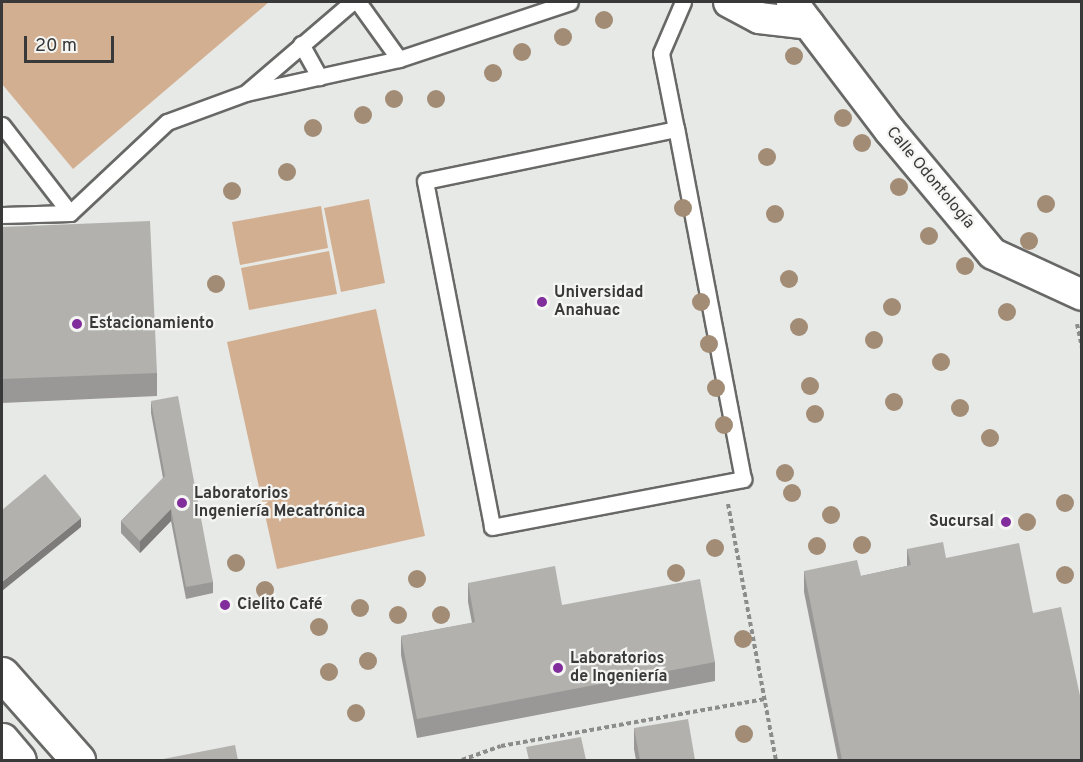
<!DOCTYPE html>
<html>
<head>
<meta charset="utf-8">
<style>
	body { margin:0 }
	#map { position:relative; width:1083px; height:762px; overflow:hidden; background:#e7e9e6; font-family:Overpass,sans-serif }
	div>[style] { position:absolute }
	.green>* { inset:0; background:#d3af91 }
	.path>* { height:4px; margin-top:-2px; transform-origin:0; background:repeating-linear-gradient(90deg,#8c8d8b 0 4.5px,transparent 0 7.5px) }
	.roads { filter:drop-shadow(2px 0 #686967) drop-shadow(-2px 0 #686967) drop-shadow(0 2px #686967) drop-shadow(0 -2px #686967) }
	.service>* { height:15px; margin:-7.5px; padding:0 7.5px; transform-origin:7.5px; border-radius:7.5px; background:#fff }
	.minor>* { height:30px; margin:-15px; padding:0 15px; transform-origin:15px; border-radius:15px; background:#fff }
	.secondary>* { height:33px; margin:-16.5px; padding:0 16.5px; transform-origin:16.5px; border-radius:16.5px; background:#fff }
	.trees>* { width:18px; height:18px; margin:-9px; border-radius:50%; background:#a28c75 }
	.wall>* { inset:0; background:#999896 }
	.shaded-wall>* { inset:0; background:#7d7c7a }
	.building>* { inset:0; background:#b2b1ae }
	.dots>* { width:16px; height:16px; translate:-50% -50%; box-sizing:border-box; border:3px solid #f5f6f3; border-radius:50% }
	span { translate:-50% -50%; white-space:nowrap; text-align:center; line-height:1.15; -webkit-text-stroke:4.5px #f5f6f3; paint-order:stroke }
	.street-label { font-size:16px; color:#383938 }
	.poi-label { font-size:16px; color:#383938; font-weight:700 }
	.left { translate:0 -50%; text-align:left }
	.right { translate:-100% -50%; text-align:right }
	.frame { position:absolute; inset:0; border:3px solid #383938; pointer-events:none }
	.scale { position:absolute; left:24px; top:36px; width:90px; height:27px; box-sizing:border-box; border:3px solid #383938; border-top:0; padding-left:8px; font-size:18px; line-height:21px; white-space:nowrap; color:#383938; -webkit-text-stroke:4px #f5f6f3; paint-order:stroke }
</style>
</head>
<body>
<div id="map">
	<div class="green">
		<i style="clip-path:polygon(2px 2px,269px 2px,73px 169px,2px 84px)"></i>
		<i style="clip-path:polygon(369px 199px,385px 283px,341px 292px,324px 208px)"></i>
		<i style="clip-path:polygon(321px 206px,328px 248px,240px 265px,232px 222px)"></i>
		<i style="clip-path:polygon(329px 251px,337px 294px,249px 310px,241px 268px)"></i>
		<i style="clip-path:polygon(376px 309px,425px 536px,277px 569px,227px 342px)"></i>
	</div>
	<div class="path">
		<i style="left:1077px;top:324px;width:24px;rotate:78deg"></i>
		<i style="left:728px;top:504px;width:260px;rotate:79.4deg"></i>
		<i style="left:462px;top:760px;width:41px;rotate:-19.7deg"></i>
		<i style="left:501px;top:746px;width:267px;rotate:-10.1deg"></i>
	</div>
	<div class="roads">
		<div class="service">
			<i style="left:358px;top:2px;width:70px;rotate:54.3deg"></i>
			<i style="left:301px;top:44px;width:38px;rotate:61deg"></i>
			<i style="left:247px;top:92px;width:138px;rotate:-40.6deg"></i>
			<i style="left:2px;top:125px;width:111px;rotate:52.3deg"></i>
			<i style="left:676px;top:129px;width:256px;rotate:168.3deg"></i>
			<i style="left:425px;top:181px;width:352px;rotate:79deg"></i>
			<i style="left:492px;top:527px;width:256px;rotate:-10.8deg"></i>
			<i style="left:743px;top:479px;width:356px;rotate:-100.8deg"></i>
			<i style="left:676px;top:129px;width:77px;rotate:-101.2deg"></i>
			<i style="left:661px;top:53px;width:56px;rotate:-66.7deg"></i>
			<i style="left:2px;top:215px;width:68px;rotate:-1.7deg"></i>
			<i style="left:70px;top:213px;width:133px;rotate:-43.2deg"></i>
			<i style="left:167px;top:122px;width:84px;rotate:-20.2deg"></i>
			<i style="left:246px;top:93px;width:157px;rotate:-12.5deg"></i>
			<i style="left:399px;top:59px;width:180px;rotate:-18.4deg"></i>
		</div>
		<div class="minor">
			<i style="left:729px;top:2px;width:34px;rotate:28deg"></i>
			<i style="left:759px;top:18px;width:50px;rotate:6.8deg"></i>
			<i style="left:792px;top:2px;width:162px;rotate:52.8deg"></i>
			<i style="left:890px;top:131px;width:160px;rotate:50.1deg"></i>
			<i style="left:993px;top:254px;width:98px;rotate:24.7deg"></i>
		</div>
		<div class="secondary">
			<i style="left:2px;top:674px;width:115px;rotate:48.5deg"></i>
			<i style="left:2px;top:740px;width:26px;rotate:50deg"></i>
		</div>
	</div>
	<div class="trees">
		<i style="left:604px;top:20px"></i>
		<i style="left:563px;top:37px"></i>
		<i style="left:522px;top:52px"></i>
		<i style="left:794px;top:56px"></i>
		<i style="left:493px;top:73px"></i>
		<i style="left:394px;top:99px"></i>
		<i style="left:436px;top:99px"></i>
		<i style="left:363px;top:115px"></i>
		<i style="left:843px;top:118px"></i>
		<i style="left:313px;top:128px"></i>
		<i style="left:862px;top:143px"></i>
		<i style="left:767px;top:157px"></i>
		<i style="left:287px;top:172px"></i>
		<i style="left:899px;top:187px"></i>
		<i style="left:232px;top:191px"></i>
		<i style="left:1046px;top:204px"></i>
		<i style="left:683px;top:208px"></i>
		<i style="left:775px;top:214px"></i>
		<i style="left:929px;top:236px"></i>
		<i style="left:1029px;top:241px"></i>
		<i style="left:965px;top:266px"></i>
		<i style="left:789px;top:279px"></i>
		<i style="left:216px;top:284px"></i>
		<i style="left:701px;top:302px"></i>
		<i style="left:892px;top:307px"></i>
		<i style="left:1007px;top:312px"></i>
		<i style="left:799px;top:327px"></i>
		<i style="left:874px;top:340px"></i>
		<i style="left:709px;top:344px"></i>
		<i style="left:941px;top:362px"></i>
		<i style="left:810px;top:386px"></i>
		<i style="left:716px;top:388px"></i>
		<i style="left:894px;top:402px"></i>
		<i style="left:960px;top:408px"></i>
		<i style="left:815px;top:414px"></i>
		<i style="left:724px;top:425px"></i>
		<i style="left:990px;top:438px"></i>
		<i style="left:785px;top:473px"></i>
		<i style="left:792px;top:493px"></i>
		<i style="left:1065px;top:503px"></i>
		<i style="left:831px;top:515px"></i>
		<i style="left:1027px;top:522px"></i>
		<i style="left:862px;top:545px"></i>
		<i style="left:817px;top:546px"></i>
		<i style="left:715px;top:548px"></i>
		<i style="left:236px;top:563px"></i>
		<i style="left:676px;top:573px"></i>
		<i style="left:1065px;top:575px"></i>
		<i style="left:417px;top:579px"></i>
		<i style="left:265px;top:590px"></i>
		<i style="left:360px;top:608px"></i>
		<i style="left:398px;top:615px"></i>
		<i style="left:441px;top:615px"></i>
		<i style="left:319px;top:627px"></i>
		<i style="left:743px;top:639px"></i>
		<i style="left:368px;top:661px"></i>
		<i style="left:329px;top:672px"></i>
		<i style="left:356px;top:713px"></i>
		<i style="left:744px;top:734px"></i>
	</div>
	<div class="wall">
		<i style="clip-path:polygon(2px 227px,157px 373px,157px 396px,2px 403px)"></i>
		<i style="clip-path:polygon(151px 401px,213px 582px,213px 593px,186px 599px,171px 521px,140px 553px,121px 533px,121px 521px,163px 478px,151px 413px)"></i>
		<i style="clip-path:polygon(907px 549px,946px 558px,1033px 613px,1082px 760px,838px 760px,804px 592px,804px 571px,861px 576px,907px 566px)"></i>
		<i style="clip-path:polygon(468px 583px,562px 605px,715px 662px,715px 681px,417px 738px,401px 655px,401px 636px,472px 623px,468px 602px)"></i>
		<i style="clip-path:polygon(634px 728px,695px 760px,636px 760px,634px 749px)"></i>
	</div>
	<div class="shaded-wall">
		<i style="clip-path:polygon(171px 509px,171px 521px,140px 553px,140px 541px)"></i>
		<i style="clip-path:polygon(81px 518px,81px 527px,2px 591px,2px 582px)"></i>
	</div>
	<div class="building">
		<i style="clip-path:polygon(150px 221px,157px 373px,2px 379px,2px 227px)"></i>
		<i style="clip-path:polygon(178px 396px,213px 582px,186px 587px,171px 509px,140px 541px,121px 521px,165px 476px,151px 401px)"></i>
		<i style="clip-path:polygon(45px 474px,81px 518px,2px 582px,2px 510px)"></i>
		<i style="clip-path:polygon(943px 542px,946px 558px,1019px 543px,1033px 613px,1061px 607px,1082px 705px,1082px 760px,842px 760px,804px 571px,857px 560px,861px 576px,911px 565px,907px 549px)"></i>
		<i style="clip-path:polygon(555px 566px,562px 605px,700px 579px,715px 662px,417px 719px,401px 636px,475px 622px,468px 583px)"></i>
		<i style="clip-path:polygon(688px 719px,695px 760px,640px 760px,634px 728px)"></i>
		<i style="clip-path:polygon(581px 737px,586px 760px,529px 760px,526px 747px)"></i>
		<i style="clip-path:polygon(235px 745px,238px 760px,158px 760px)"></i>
	</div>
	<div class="dots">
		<i style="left:542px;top:302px;background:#822d9c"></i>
		<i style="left:77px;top:324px;background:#822d9c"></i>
		<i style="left:182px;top:503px;background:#822d9c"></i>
		<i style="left:1006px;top:522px;background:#822d9c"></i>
		<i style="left:225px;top:605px;background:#822d9c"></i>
		<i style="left:558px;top:668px;background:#822d9c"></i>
	</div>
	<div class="street-label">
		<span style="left:930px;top:178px;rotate:50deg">Calle Odontología</span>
	</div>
	<div class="poi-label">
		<span class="left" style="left:554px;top:302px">Universidad<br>Anahuac</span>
		<span class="left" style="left:89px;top:324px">Estacionamiento</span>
		<span class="left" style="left:194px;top:503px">Laboratorios<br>Ingeniería Mecatrónica</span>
		<span class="right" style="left:994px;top:522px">Sucursal</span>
		<span class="left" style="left:237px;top:605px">Cielito Café</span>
		<span class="left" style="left:570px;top:668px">Laboratorios<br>de Ingeniería</span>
	</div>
	<div class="frame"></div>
	<div class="scale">20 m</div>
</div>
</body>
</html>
